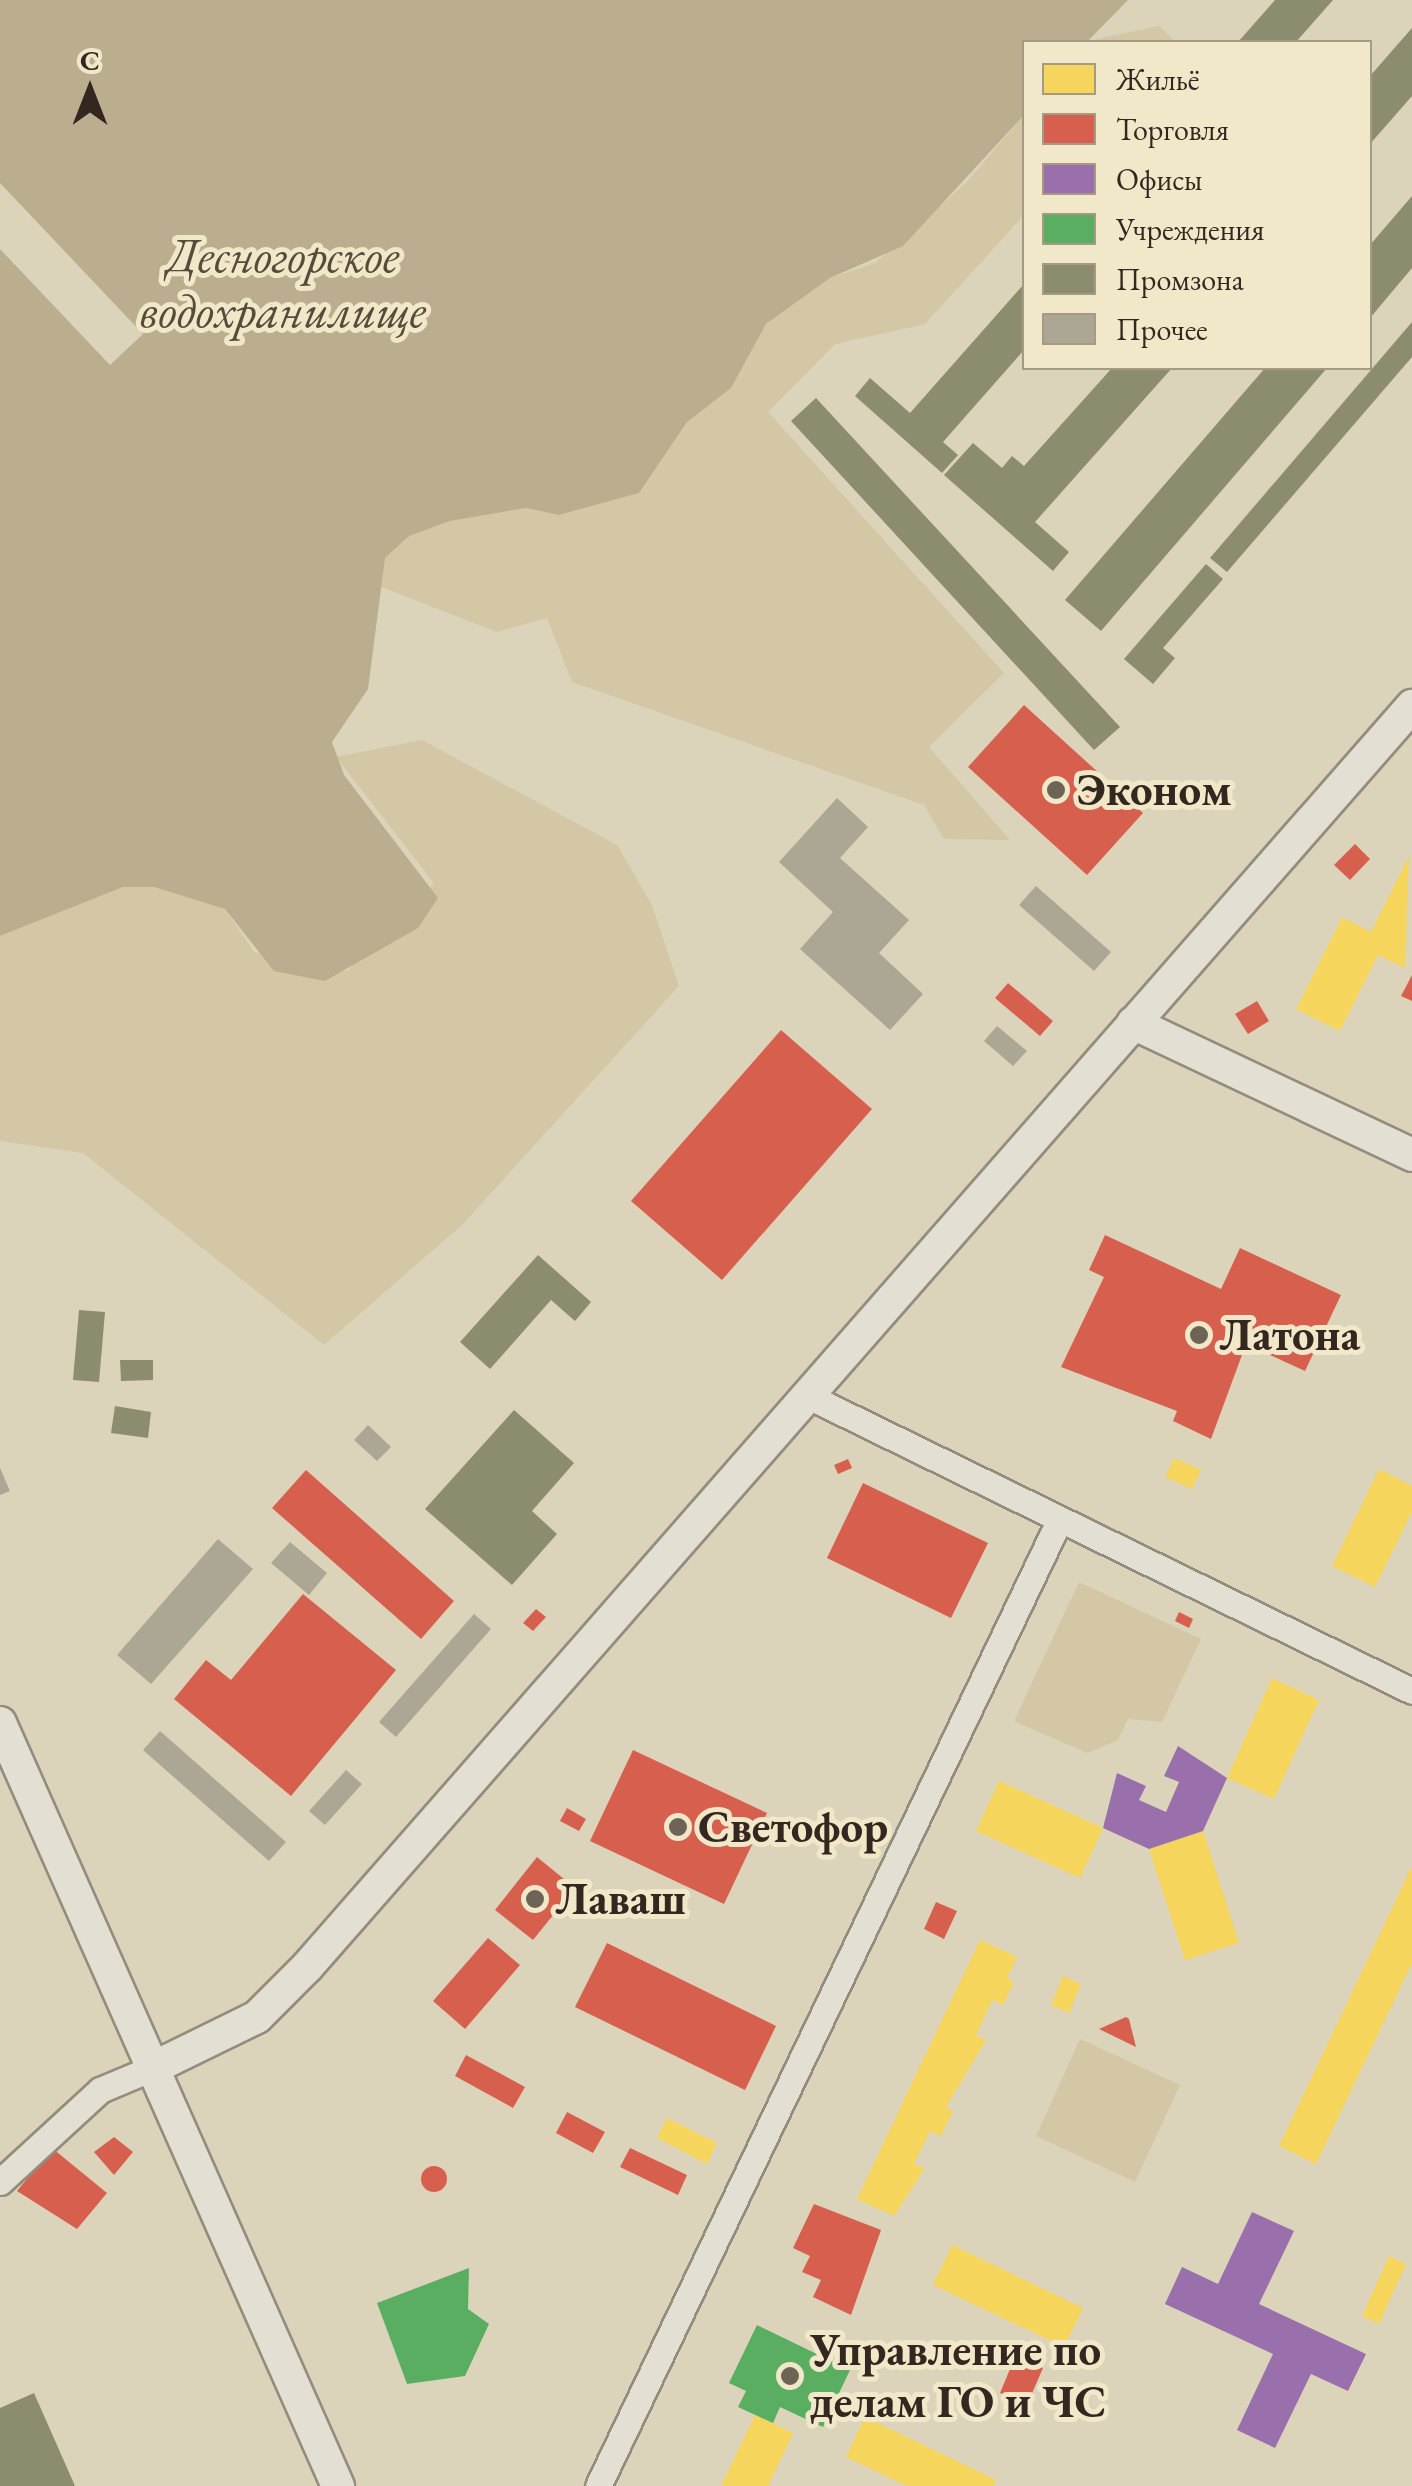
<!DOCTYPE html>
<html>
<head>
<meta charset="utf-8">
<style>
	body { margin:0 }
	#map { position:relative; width:1412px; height:2486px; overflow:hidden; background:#dcd4ba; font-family:"EB Garamond",serif }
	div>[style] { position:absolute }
	.green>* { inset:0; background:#d3c7a5 }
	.water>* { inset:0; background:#baae8f }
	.pier>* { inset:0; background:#dcd4ba }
	.homes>* { inset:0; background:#f6d55c }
	.shops>* { inset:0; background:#d6604d }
	.round { border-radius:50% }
	.offices>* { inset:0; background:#9970ab }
	.public>* { inset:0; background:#5aae61 }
	.industry>* { inset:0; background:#8c8c6e }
	.building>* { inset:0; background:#aca695 }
	.roads { filter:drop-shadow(2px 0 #938d7e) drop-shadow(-2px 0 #938d7e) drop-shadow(0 2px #938d7e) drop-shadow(0 -2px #938d7e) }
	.minor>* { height:25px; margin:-12.5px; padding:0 12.5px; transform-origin:12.5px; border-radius:12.5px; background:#e3dfd2 }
	.tertiary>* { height:32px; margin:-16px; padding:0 16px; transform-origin:16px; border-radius:16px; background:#e3dfd2 }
	.dots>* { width:28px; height:28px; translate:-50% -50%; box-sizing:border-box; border:5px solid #f1e8c9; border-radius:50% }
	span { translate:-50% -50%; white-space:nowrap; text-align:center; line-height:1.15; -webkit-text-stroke:10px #f1e8c9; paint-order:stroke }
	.poi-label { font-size:45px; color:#332720; font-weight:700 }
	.left { translate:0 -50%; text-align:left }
	.water-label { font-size:48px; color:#574b3c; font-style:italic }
	.legend { position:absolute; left:1022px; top:40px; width:350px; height:330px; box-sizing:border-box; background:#f1e8c9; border:2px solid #a59b85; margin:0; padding:12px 18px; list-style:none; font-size:30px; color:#332720 }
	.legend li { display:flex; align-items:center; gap:20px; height:50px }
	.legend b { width:50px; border:2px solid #a59b85 }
	.north { position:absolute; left:40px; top:40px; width:100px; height:100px; -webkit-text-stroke:8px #f1e8c9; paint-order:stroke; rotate:0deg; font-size:28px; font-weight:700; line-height:40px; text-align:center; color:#332720 }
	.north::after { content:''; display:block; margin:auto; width:35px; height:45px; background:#332720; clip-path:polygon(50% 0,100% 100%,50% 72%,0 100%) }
</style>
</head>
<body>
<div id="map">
	<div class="green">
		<i style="clip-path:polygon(1159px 26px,1176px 42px,1087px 42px,1088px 41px)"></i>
		<i style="clip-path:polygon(1024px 115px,1024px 215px,925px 324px,835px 344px,768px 412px,1004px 673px,929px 747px,1010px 840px,944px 839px,924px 805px,572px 682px,547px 618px,497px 632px,376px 585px,385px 558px,409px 536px,450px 521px,526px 508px,560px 515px,639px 493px,687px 421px,731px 388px,766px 324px,830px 278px,875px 263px,965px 184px)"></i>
		<i style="clip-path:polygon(422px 740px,617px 845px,652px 905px,679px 986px,462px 1225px,324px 1345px,83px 1153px,0 1141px,0 936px,123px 887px,154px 887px,225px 909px,254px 952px,347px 971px,434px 883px,336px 757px)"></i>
		<i style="clip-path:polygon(1079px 1582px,1201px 1639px,1162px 1722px,1128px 1719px,1118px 1740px,1087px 1753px,1014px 1721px)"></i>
		<i style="clip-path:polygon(1080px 2039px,1180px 2085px,1135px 2182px,1036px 2136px)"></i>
	</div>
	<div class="water">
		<i style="clip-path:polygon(0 0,1128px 0,1087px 42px,1024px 42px,1024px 115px,903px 246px,830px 278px,766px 324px,731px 388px,687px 422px,639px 493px,559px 515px,526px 508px,450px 521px,409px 536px,385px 558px,368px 689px,332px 742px,344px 775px,438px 898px,418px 928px,325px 981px,274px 971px,225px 909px,154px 887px,123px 887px,0 936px)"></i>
	</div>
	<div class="pier">
		<i style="clip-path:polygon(0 183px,143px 334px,110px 365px,0 249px)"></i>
	</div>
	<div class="homes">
		<i style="clip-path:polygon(1409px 856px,1405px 968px,1378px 955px,1340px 1031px,1296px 1009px,1342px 917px,1371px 932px)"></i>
		<i style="clip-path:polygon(1174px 1458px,1201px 1470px,1192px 1489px,1165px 1477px)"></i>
		<i style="clip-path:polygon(1379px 1469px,1412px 1486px,1412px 1512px,1375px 1587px,1332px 1566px)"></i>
		<i style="clip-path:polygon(1272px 1678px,1319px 1700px,1274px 1799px,1227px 1778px)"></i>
		<i style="clip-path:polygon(999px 1781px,1103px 1828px,1080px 1878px,976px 1831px)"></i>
		<i style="clip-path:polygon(1203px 1831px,1239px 1943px,1185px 1960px,1149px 1849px)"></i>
		<i style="clip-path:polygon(1412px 1866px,1412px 1963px,1316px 2164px,1279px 2146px)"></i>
		<i style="clip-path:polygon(980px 1940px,1017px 1957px,1007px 1979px,1014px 1982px,1003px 2005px,992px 2000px,976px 2035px,986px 2040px,946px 2107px,953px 2111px,941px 2136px,930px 2131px,914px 2164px,925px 2168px,894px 2216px,857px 2199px)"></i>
		<i style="clip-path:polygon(1063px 1976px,1081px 1984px,1069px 2013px,1051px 2005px)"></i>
		<i style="clip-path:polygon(667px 2118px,717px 2143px,707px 2164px,657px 2138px)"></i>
		<i style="clip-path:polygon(952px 2245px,1083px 2308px,1064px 2347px,933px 2285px)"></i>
		<i style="clip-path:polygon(1389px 2256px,1406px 2264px,1379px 2324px,1362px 2316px)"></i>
		<i style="clip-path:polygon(755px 2415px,793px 2433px,768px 2486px,721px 2486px)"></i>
		<i style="clip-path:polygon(865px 2417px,996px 2480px,993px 2486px,907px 2486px,846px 2457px)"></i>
	</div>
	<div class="shops">
		<i style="clip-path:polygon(1024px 705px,1143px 813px,1087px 875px,968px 767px)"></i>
		<i style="clip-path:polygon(1355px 844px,1370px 859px,1350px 880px,1334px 865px)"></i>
		<i style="clip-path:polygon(1412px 975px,1412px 1001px,1401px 996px)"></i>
		<i style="clip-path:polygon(1008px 983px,1053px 1021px,1040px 1036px,995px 998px)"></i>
		<i style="clip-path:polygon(1257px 1001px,1269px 1021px,1248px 1034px,1235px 1014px)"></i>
		<i style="clip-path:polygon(781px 1030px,872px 1109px,722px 1280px,631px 1201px)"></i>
		<i style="clip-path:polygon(1105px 1235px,1221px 1289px,1240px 1248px,1341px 1295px,1305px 1371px,1246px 1344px,1211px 1439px,1173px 1421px,1177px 1411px,1061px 1367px,1104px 1277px,1089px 1270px)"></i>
		<i style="clip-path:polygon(848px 1459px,852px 1468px,838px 1474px,834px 1465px)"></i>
		<i style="clip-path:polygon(306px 1470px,454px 1601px,421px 1639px,272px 1508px)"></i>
		<i style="clip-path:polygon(863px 1483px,988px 1543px,951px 1618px,827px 1558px)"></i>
		<i style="clip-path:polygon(303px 1594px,396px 1670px,291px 1796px,174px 1699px,206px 1660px,231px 1680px)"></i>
		<i style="clip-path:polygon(536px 1609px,546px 1617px,533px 1631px,523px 1623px)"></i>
		<i style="clip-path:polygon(1179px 1612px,1193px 1619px,1189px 1628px,1175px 1621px)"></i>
		<i style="clip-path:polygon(633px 1750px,767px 1813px,724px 1904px,590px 1841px)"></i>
		<i style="clip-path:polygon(567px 1808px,586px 1819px,579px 1831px,560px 1821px)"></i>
		<i style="clip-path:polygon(537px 1857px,575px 1888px,533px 1940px,495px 1910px)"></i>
		<i style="clip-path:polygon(936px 1902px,957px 1911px,944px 1939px,924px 1929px)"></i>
		<i style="clip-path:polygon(488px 1938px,520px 1965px,465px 2029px,433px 2001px)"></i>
		<i style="clip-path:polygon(607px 1943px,776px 2026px,745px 2090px,575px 2007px)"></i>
		<i style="clip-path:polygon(1126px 2017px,1129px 2019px,1136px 2047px,1099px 2029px)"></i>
		<i style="clip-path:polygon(466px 2055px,525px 2087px,513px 2108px,455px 2076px)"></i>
		<i style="clip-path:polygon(567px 2112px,605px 2132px,593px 2153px,556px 2133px)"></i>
		<i style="clip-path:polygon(114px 2137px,133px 2152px,114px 2175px,94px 2152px)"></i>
		<i style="clip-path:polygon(52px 2148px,107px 2193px,77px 2229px,17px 2191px)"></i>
		<i style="clip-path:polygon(630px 2148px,687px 2175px,678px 2195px,620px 2167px)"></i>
		<i class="round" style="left:421px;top:2166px;width:26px;height:26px"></i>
		<i style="clip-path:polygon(814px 2204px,881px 2230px,851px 2315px,813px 2297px,821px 2280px,802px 2272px,810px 2256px,793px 2248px)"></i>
		<i style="clip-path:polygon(1015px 2357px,1043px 2368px,1027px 2405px,1000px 2393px)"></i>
	</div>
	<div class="offices">
		<i style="clip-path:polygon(1178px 1746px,1227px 1778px,1203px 1831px,1149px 1849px,1103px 1828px,1117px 1773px,1146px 1786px,1139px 1800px,1166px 1812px,1179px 1782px,1164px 1776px)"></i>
		<i style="clip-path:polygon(1252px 2212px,1294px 2231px,1259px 2304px,1366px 2354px,1348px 2391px,1311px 2374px,1275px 2448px,1237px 2430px,1273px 2354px,1165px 2304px,1182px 2267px,1218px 2284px)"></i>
	</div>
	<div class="public">
		<i style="clip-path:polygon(469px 2268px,468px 2309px,489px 2324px,465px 2376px,407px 2384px,377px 2303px)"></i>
		<i style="clip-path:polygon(757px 2325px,850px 2370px,823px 2427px,780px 2407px,773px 2423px,738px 2407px,746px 2391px,729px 2383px)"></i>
	</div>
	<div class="industry">
		<i style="clip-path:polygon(1275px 0,1333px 0,1296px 42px,1238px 42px)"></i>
		<i style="clip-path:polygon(1412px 28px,1412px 96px,1370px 144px,1370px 76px)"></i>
		<i style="clip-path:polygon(1412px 196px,1412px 268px,1370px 318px,1370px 245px)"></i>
		<i style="clip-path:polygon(1024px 284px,1024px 350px,943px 442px,958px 455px,942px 473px,855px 396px,870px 378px,910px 413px)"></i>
		<i style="clip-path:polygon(1412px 322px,1412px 357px,1227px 572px,1210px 558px)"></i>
		<i style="clip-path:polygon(1112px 368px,1172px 368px,1035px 522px,1069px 552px,1053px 571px,944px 475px,973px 443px,1002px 468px,1012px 456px,1024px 466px)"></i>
		<i style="clip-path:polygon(1265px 368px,1327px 368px,1101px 631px,1065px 600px)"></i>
		<i style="clip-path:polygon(816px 398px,1120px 727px,1094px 750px,791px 421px)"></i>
		<i style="clip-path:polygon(1206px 564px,1223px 579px,1163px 648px,1175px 658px,1153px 684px,1124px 659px)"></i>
		<i style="clip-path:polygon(538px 1255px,591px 1302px,575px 1321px,551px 1300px,490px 1369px,460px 1342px)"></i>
		<i style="clip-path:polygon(79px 1310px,105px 1312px,99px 1382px,73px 1380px)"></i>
		<i style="clip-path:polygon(120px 1360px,153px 1360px,153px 1380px,121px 1381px)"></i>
		<i style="clip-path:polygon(115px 1406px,151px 1412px,148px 1438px,111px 1433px)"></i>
		<i style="clip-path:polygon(514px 1410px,574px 1463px,532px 1511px,557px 1534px,512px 1585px,425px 1509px)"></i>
		<i style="clip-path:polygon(34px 2393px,75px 2486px,0 2486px,0 2408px)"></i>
	</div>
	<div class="building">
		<i style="clip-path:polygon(837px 798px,868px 827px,840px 858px,909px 920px,879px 953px,923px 994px,890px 1030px,800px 949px,833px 912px,779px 862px)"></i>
		<i style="clip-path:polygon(1036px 886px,1111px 952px,1094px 971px,1019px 905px)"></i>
		<i style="clip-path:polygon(997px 1026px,1027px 1051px,1013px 1066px,984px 1041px)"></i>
		<i style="clip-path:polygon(368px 1425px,391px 1447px,377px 1461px,354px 1440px)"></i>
		<i style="clip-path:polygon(0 1468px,10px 1491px,0 1495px)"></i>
		<i style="clip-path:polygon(218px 1539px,253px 1569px,151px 1684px,117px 1655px)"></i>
		<i style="clip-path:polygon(290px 1542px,327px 1573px,309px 1595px,271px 1563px)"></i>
		<i style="clip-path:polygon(474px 1614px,491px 1629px,396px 1737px,379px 1722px)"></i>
		<i style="clip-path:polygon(160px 1731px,286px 1842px,269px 1861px,143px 1750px)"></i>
		<i style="clip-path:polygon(346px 1770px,362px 1784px,325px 1825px,309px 1811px)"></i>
	</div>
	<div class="roads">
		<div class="minor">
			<i style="left:808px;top:1396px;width:672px;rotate:26.03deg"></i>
			<i style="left:0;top:2182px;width:136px;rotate:-42.6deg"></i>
			<i style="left:100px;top:2090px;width:62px;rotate:-22.8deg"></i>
			<i style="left:598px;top:2486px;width:1067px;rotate:-64.47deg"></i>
		</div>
		<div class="tertiary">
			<i style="left:1133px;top:1023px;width:309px;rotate:25.3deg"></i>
			<i style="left:0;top:1723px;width:835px;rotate:66.11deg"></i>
			<i style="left:157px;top:2066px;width:111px;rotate:-26.1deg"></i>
			<i style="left:257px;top:2017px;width:71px;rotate:-45deg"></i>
			<i style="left:307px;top:1967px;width:1677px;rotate:-48.77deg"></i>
		</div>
	</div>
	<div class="dots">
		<i style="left:1056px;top:790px;background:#6e6456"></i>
		<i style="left:1199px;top:1335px;background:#6e6456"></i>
		<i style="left:678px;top:1827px;background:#6e6456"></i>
		<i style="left:535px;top:1899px;background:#6e6456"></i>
		<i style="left:790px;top:2376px;background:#6e6456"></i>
	</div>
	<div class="poi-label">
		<span class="left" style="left:1076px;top:790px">Эконом</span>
		<span class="left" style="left:1219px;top:1335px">Латона</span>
		<span class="left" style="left:698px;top:1827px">Светофор</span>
		<span class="left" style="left:555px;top:1899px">Лаваш</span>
		<span class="left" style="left:810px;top:2376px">Управление по<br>делам ГО и ЧС</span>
	</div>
	<div class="water-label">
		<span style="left:283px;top:283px">Десногорское<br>водохранилище</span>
	</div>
	<ul class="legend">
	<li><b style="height:28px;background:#f6d55c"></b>Жильё</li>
	<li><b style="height:28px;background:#d6604d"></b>Торговля</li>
	<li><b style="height:28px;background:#9970ab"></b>Офисы</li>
	<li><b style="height:28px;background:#5aae61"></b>Учреждения</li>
	<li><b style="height:28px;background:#8c8c6e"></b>Промзона</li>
	<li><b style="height:28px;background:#aca695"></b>Прочее</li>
	</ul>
	<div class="north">С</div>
</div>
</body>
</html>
